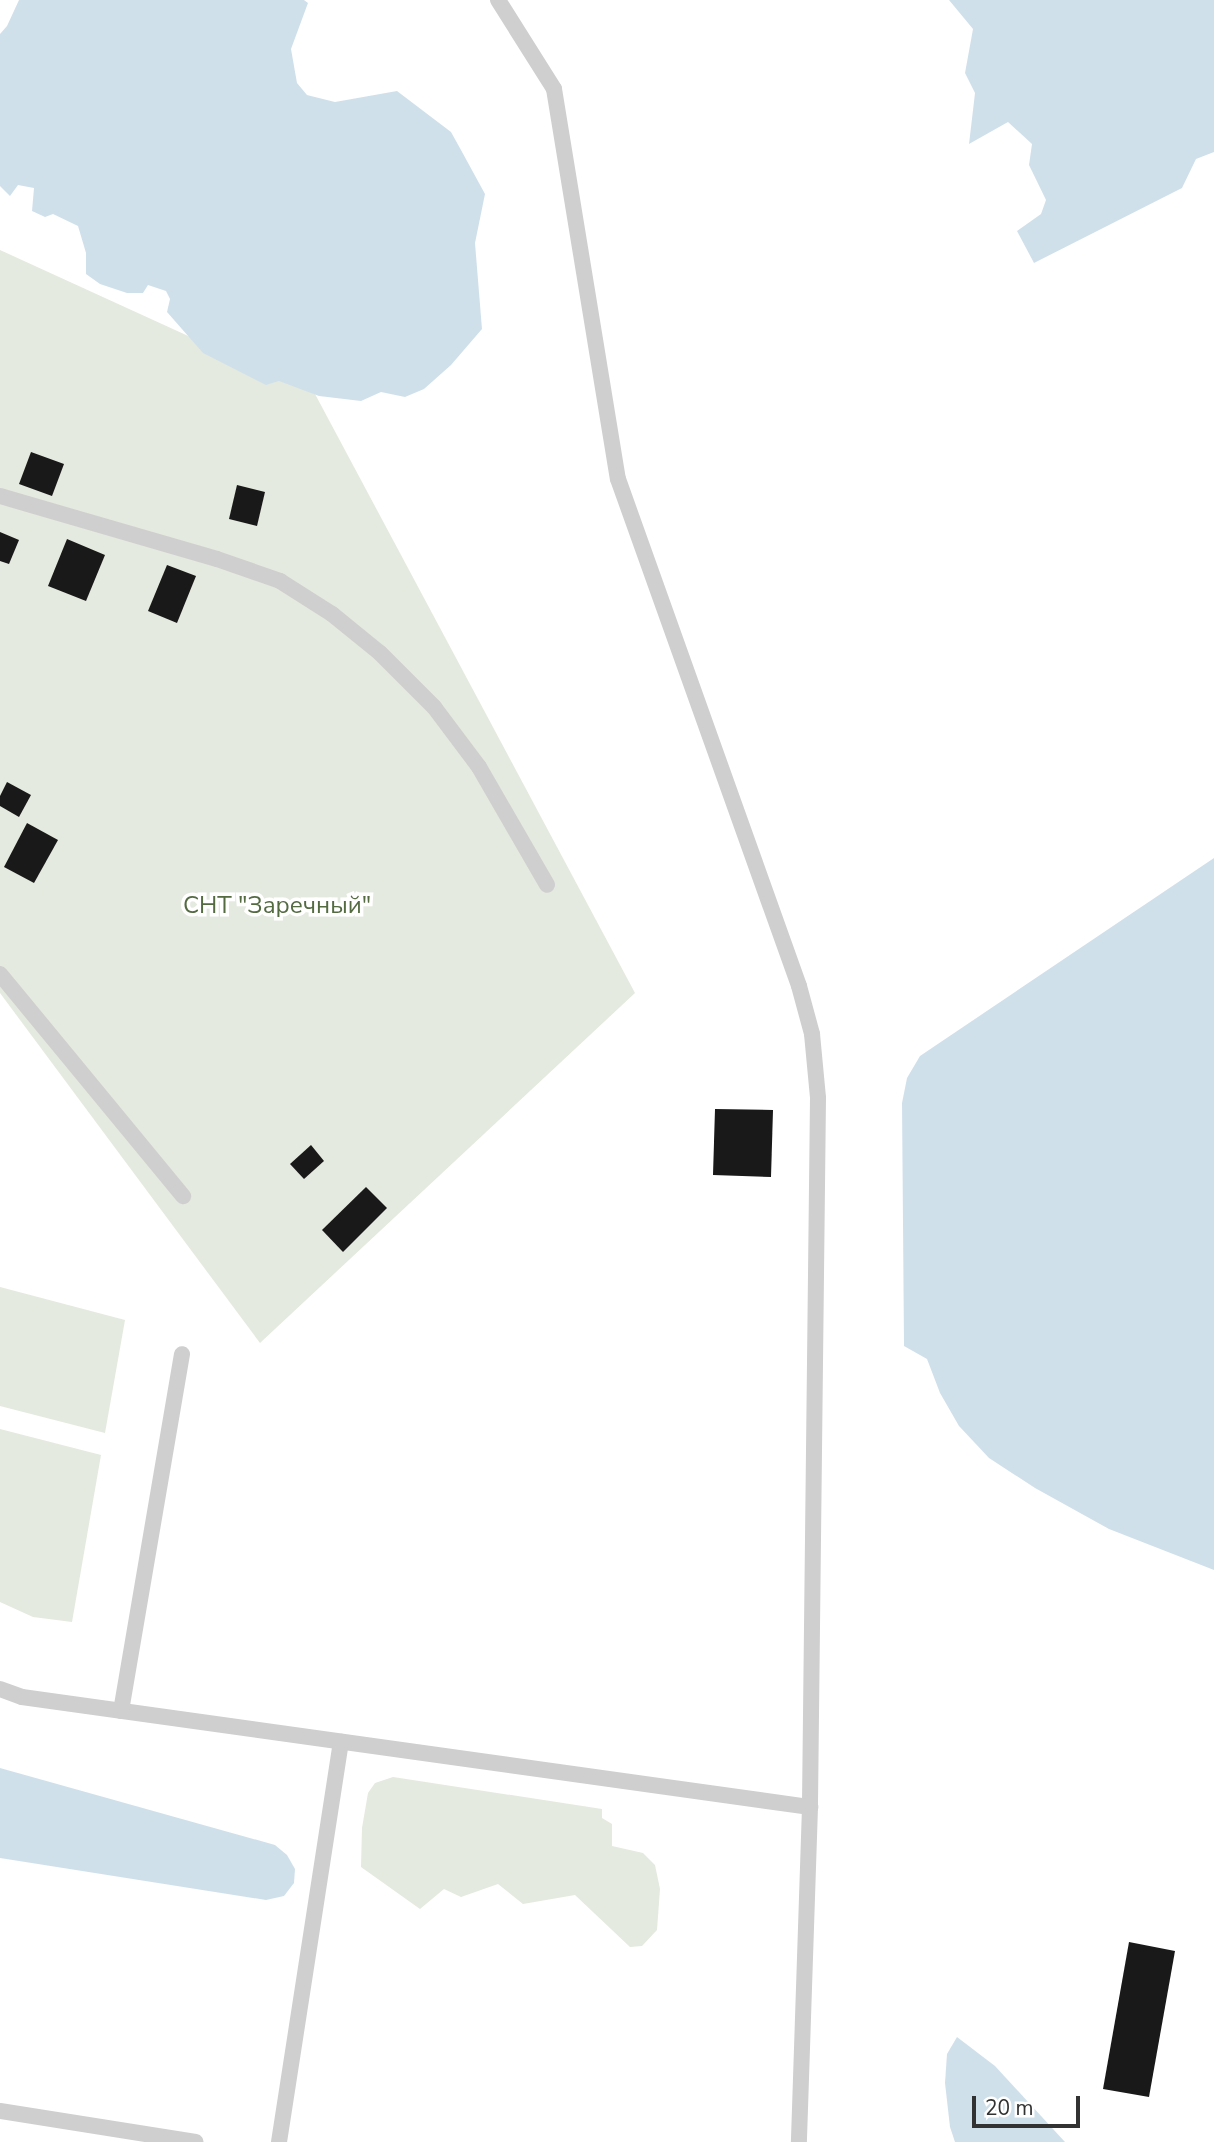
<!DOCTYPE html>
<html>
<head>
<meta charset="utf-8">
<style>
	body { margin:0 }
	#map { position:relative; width:1214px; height:2142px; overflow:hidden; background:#fff; font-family:"Nunito Sans",sans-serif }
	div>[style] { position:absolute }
	.green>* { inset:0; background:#e4eadf }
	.water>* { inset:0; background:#d0e0eb }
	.building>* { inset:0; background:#191919 }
	.lane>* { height:16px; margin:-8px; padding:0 8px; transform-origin:8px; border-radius:8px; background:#cfcfcf }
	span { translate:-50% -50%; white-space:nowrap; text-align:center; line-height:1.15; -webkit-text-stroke:7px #fff; paint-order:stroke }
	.park-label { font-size:24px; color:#546b42 }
	.scale { position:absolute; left:972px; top:2096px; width:108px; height:32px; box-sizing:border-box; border:4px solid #323232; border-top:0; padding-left:9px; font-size:21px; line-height:24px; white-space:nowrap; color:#323232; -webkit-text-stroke:5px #fff; paint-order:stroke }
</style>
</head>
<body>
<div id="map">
	<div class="green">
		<i style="clip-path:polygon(0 250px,315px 394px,635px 993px,260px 1343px,0 993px)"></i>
		<i style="clip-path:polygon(0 1287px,125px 1320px,105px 1433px,0 1406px)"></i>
		<i style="clip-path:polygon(0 1429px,101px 1455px,72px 1622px,33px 1617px,0 1602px)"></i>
		<i style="clip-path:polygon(393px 1777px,602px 1809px,602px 1818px,612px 1824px,612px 1846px,643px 1853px,655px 1865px,660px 1889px,657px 1930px,642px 1946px,630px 1947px,575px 1895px,523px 1904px,498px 1884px,461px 1897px,444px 1889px,420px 1909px,361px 1867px,362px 1828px,368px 1793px,375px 1783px)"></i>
	</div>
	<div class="water">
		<i style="clip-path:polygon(19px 0,304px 0,308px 3px,291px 49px,297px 83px,307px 95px,335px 102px,397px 91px,451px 132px,461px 150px,485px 194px,475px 243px,482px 329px,451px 365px,424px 389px,405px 397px,381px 392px,361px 401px,319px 396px,279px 381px,266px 385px,203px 353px,167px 312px,170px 299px,166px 291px,148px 285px,143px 293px,127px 293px,100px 284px,86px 274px,86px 253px,78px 226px,53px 214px,45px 217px,32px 211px,34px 188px,18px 185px,10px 196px,0 186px,0 34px,7px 26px)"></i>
		<i style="clip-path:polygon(949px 0,1214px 0,1214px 152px,1196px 159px,1182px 188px,1034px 263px,1017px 231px,1041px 214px,1046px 200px,1029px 165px,1032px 144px,1008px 122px,969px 144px,975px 93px,965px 73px,973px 29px)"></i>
		<i style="clip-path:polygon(1214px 858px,1214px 1570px,1109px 1529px,1035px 1488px,989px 1458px,959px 1426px,940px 1393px,927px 1359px,904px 1346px,902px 1103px,907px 1078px,920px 1056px)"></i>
		<i style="clip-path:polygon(0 1768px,275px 1845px,287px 1855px,295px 1869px,294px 1883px,284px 1896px,266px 1900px,0 1858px)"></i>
		<i style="clip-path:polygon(957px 2037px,995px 2066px,1065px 2142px,955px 2142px,950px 2127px,945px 2083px,947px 2054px)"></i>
	</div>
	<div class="building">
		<i style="clip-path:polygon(31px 452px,64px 464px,52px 496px,19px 484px)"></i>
		<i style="clip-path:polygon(237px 485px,265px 492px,257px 526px,229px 519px)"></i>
		<i style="clip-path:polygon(0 532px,19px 540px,9px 564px,0 561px)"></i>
		<i style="clip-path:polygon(67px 539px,105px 555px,86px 601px,48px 586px)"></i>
		<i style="clip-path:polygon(167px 565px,196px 576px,177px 623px,148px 611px)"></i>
		<i style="clip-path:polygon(7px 782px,31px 795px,19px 817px,0 806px,0 796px)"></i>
		<i style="clip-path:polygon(27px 823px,58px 840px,34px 883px,4px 867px)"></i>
		<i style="clip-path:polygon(715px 1109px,773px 1110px,771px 1177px,713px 1175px)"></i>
		<i style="clip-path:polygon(311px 1145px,324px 1161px,304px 1179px,290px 1164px)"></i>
		<i style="clip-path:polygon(366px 1187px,387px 1208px,343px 1252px,322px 1230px)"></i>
		<i style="clip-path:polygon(1129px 1942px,1175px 1951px,1149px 2097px,1103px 2089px)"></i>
	</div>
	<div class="lane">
		<i style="left:498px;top:0;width:105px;rotate:57.8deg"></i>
		<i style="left:554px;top:89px;width:395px;rotate:80.7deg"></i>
		<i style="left:618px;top:479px;width:538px;rotate:70.35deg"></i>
		<i style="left:799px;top:986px;width:50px;rotate:74.8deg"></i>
		<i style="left:812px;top:1034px;width:64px;rotate:84.6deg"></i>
		<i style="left:818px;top:1098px;width:709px;rotate:90.65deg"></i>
		<i style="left:810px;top:1807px;width:335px;rotate:91.9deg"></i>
		<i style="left:0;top:496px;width:226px;rotate:16.2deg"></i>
		<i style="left:217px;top:559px;width:67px;rotate:19.2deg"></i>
		<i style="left:280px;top:581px;width:62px;rotate:32.4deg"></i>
		<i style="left:332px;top:614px;width:62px;rotate:39.1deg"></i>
		<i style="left:380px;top:653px;width:76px;rotate:45deg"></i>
		<i style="left:434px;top:707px;width:75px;rotate:53.1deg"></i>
		<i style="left:479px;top:767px;width:136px;rotate:60deg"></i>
		<i style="left:0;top:974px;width:288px;rotate:50.5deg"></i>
		<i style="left:0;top:1689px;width:23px;rotate:20deg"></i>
		<i style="left:22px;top:1697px;width:796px;rotate:7.95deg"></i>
		<i style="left:121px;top:1711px;width:362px;rotate:-80.3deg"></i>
		<i style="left:0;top:2111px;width:198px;rotate:9deg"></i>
		<i style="left:279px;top:2142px;width:405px;rotate:-81.2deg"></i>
	</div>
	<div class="park-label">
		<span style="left:277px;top:906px">СНТ "Заречный"</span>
	</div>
	<div class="scale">20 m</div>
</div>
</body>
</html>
